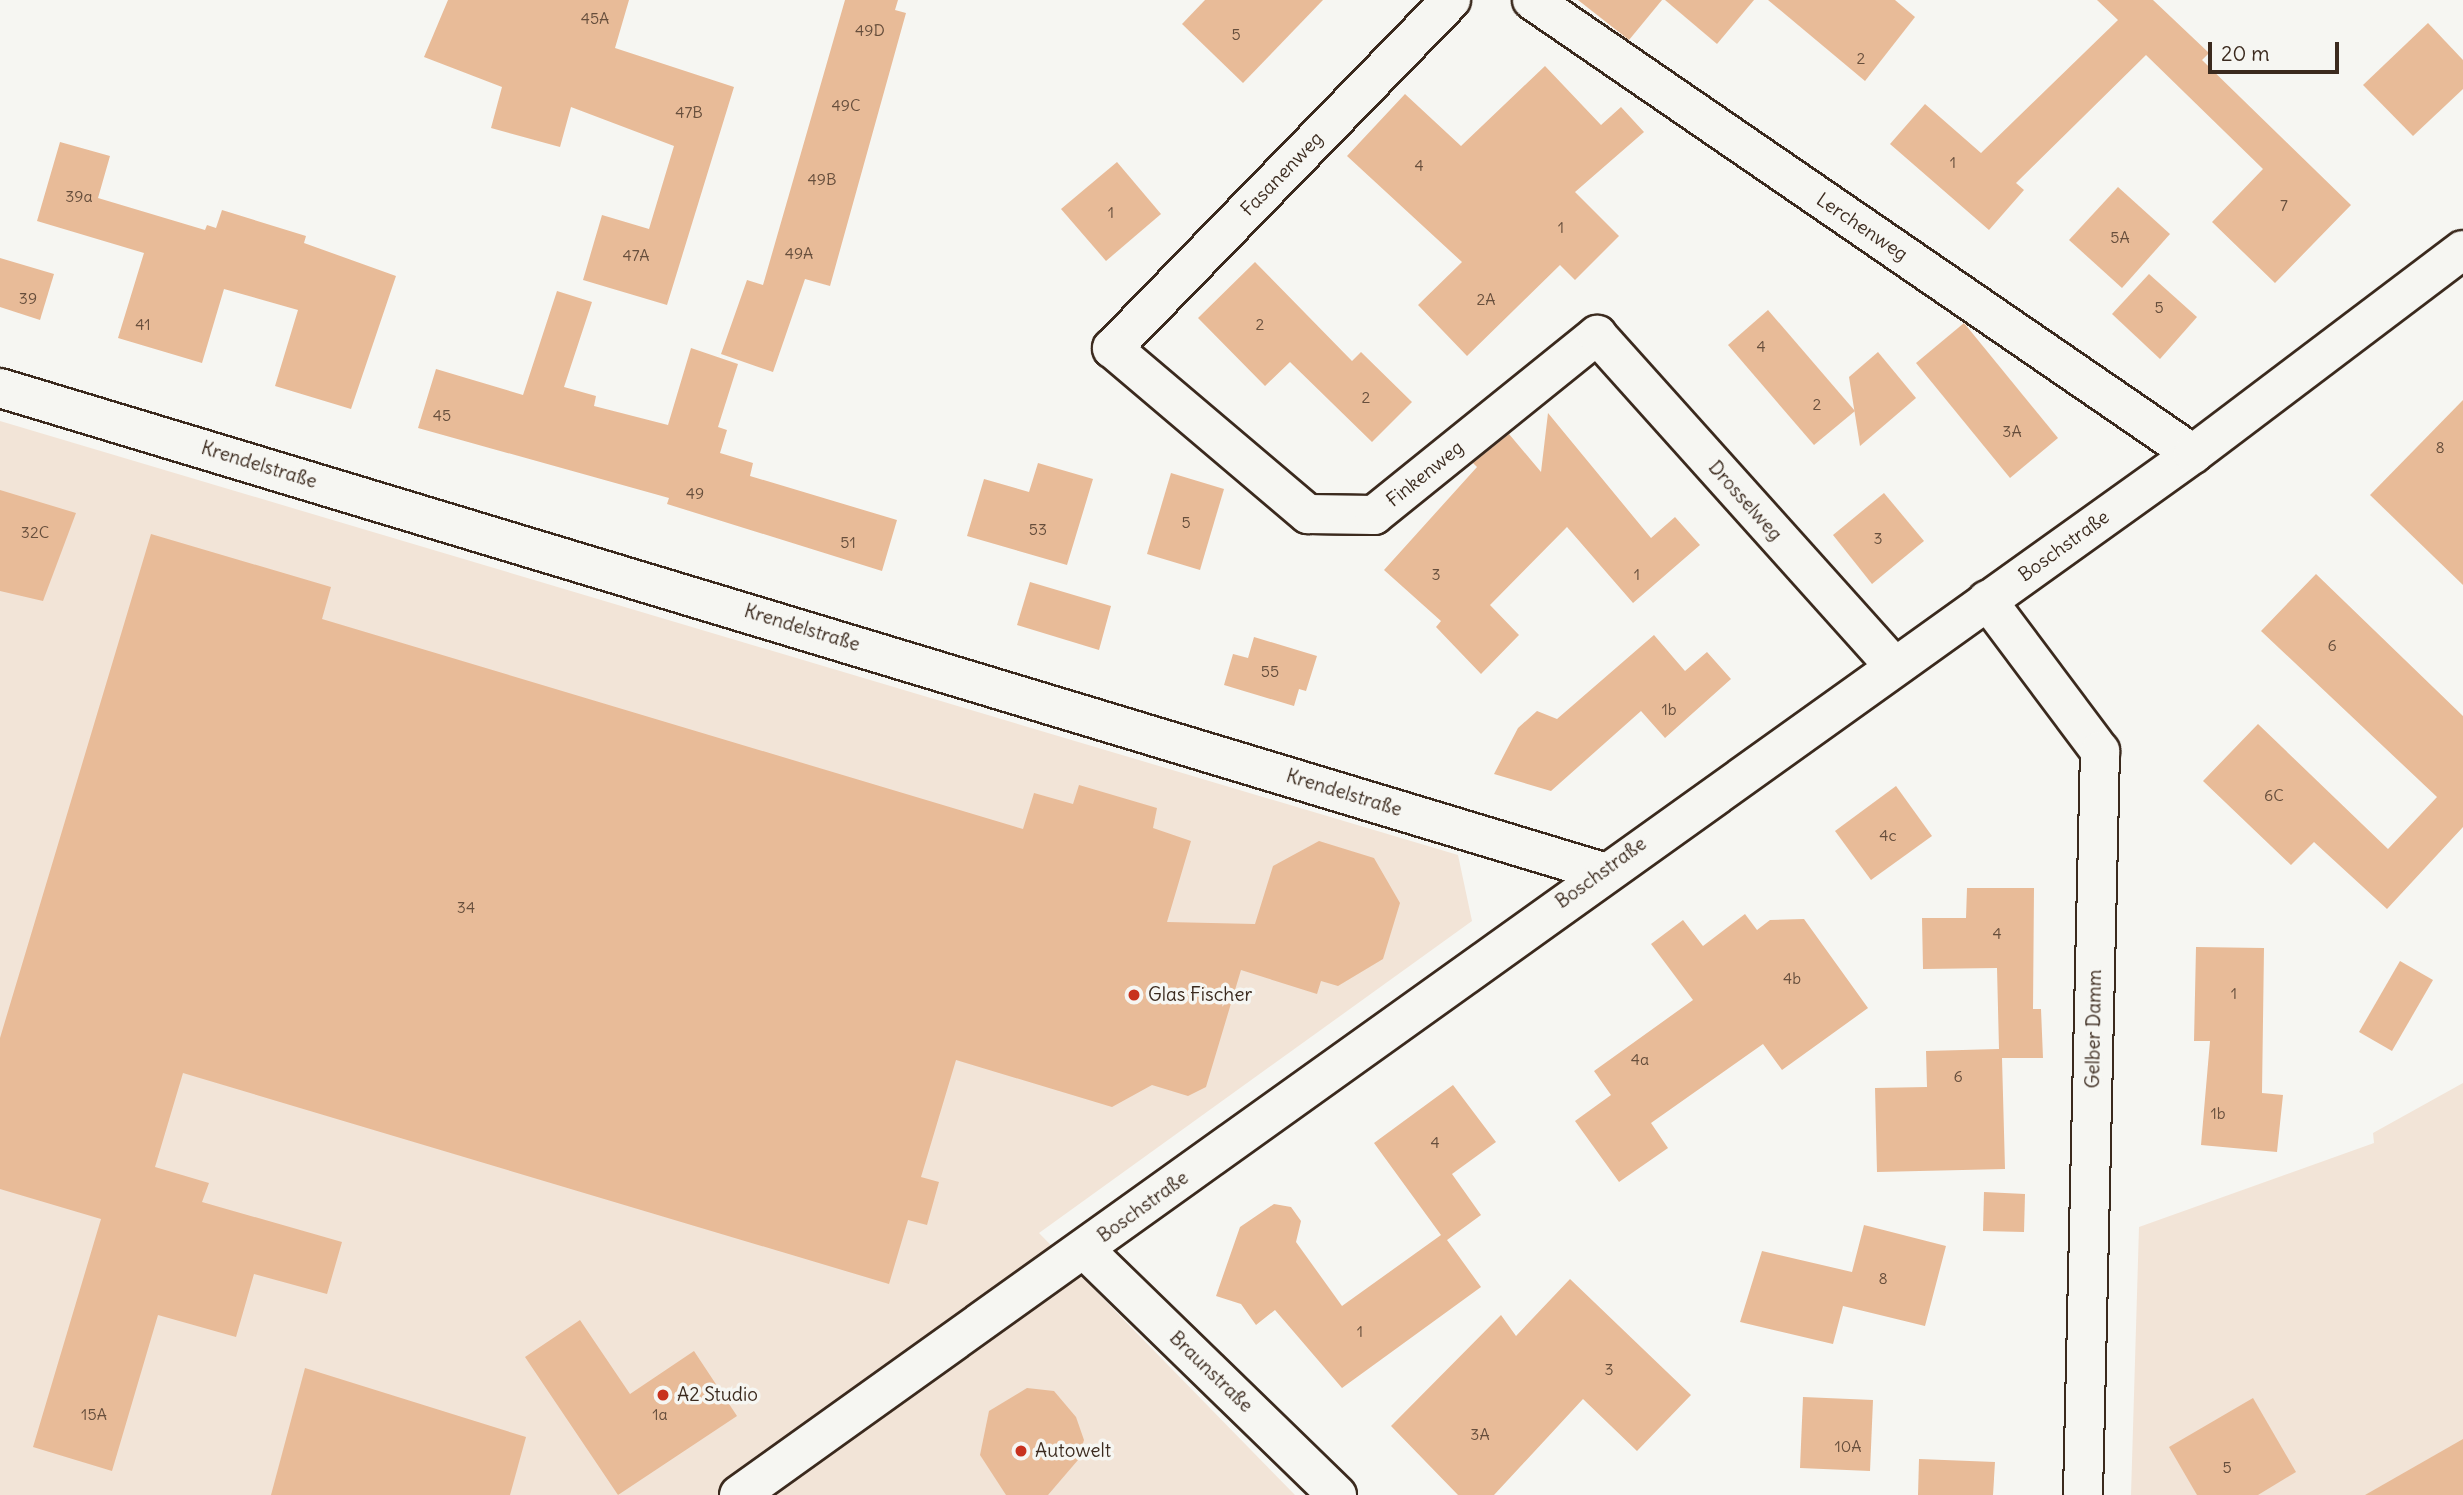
<!DOCTYPE html>
<html>
<head>
<meta charset="utf-8">
<style>
	body { margin:0 }
	#map { position:relative; width:2463px; height:1495px; overflow:hidden; background:#f6f6f2; font-family:Delius,sans-serif }
	div>[style] { position:absolute }
	.built>* { inset:0; background:#f2e4d7 }
	.building>* { inset:0; background:#e8bb98 }
	.roads { filter:drop-shadow(2px 0 #3b2a1e) drop-shadow(-2px 0 #3b2a1e) drop-shadow(0 2px #3b2a1e) drop-shadow(0 -2px #3b2a1e) }
	.street>* { height:38px; margin:-19px; padding:0 19px; transform-origin:19px; border-radius:19px; background:#f6f6f2 }
	.dots>* { width:19px; height:19px; translate:-50% -50%; box-sizing:border-box; border:4px solid #f6f6f2; border-radius:50% }
	span { translate:-50% -50%; white-space:nowrap; text-align:center; line-height:1.15; -webkit-text-stroke:7px #f6f6f2; paint-order:stroke }
	.number-label { font-size:16px; color:#664e3c }
	.number-label span { -webkit-text-stroke-width:0 }
	.street-label { font-size:19px; color:#3b2a1e }
	.poi-label { font-size:19px; color:#3b2a1e }
	.left { translate:0 -50%; text-align:left }
	.scale { position:absolute; left:2208px; top:42px; width:131px; height:32px; box-sizing:border-box; border:4px solid #3b2a1e; border-top:0; padding-left:9px; font-size:21px; line-height:24px; white-space:nowrap; color:#3b2a1e; -webkit-text-stroke:5px #f6f6f2; paint-order:stroke }
</style>
</head>
<body>
<div id="map">
	<div class="built">
		<i style="clip-path:polygon(0 421px,1458px 855px,1472px 921px,1039px 1233px,1295px 1495px,0 1495px)"></i>
		<i style="clip-path:polygon(2463px 1083px,2463px 1495px,2131px 1495px,2139px 1227px,2374px 1143px,2373px 1133px)"></i>
	</div>
	<div class="building">
		<i style="clip-path:polygon(448px 0,629px 0,615px 48px,734px 87px,667px 305px,583px 280px,602px 215px,649px 229px,674px 146px,571px 107px,560px 147px,491px 128px,502px 87px,424px 57px)"></i>
		<i style="clip-path:polygon(845px 0,898px 0,895px 10px,906px 13px,830px 286px,805px 279px,773px 372px,721px 354px,747px 280px,763px 285px)"></i>
		<i style="clip-path:polygon(1205px 0,1323px 0,1243px 83px,1182px 24px)"></i>
		<i style="clip-path:polygon(1578px 0,1662px 0,1629px 40px)"></i>
		<i style="clip-path:polygon(1665px 0,1754px 0,1717px 44px)"></i>
		<i style="clip-path:polygon(1768px 0,1895px 0,1915px 17px,1865px 81px)"></i>
		<i style="clip-path:polygon(2097px 0,2153px 0,2209px 53px,2202px 60px,2351px 205px,2275px 283px,2212px 222px,2263px 169px,2146px 55px,2016px 183px,2024px 190px,1989px 230px,1890px 144px,1925px 104px,1981px 153px,2118px 20px)"></i>
		<i style="clip-path:polygon(2428px 23px,2463px 60px,2463px 89px,2413px 136px,2363px 85px)"></i>
		<i style="clip-path:polygon(1545px 66px,1601px 125px,1621px 107px,1644px 132px,1575px 192px,1619px 236px,1575px 280px,1560px 265px,1467px 356px,1418px 305px,1462px 262px,1347px 156px,1405px 94px,1461px 146px)"></i>
		<i style="clip-path:polygon(60px 142px,110px 156px,98px 198px,205px 230px,207px 225px,216px 228px,222px 210px,306px 236px,304px 243px,396px 276px,351px 409px,275px 386px,298px 310px,224px 289px,202px 363px,118px 338px,144px 253px,37px 221px)"></i>
		<i style="clip-path:polygon(1117px 162px,1161px 214px,1106px 261px,1061px 209px)"></i>
		<i style="clip-path:polygon(2118px 187px,2170px 234px,2122px 288px,2069px 240px)"></i>
		<i style="clip-path:polygon(0 258px,54px 274px,40px 320px,0 307px)"></i>
		<i style="clip-path:polygon(1255px 262px,1352px 361px,1361px 352px,1412px 402px,1372px 442px,1290px 362px,1265px 386px,1198px 318px)"></i>
		<i style="clip-path:polygon(2149px 274px,2197px 317px,2160px 359px,2112px 314px)"></i>
		<i style="clip-path:polygon(557px 291px,592px 302px,564px 387px,596px 396px,594px 406px,668px 425px,691px 348px,738px 364px,718px 427px,727px 430px,720px 453px,753px 463px,750px 476px,897px 520px,882px 571px,667px 504px,669px 498px,418px 428px,436px 369px,523px 395px)"></i>
		<i style="clip-path:polygon(1768px 310px,1855px 411px,1814px 445px,1728px 345px)"></i>
		<i style="clip-path:polygon(1964px 323px,2058px 438px,2010px 478px,1916px 363px)"></i>
		<i style="clip-path:polygon(1878px 352px,1916px 398px,1860px 446px,1849px 377px)"></i>
		<i style="clip-path:polygon(2463px 400px,2463px 585px,2370px 495px)"></i>
		<i style="clip-path:polygon(1548px 413px,1651px 538px,1675px 517px,1700px 545px,1633px 603px,1567px 527px,1490px 605px,1519px 635px,1481px 674px,1436px 627px,1441px 621px,1384px 570px,1477px 467px,1473px 463px,1509px 434px,1541px 472px)"></i>
		<i style="clip-path:polygon(1038px 463px,1093px 479px,1067px 565px,967px 536px,984px 479px,1029px 492px)"></i>
		<i style="clip-path:polygon(1171px 473px,1224px 489px,1200px 570px,1147px 554px)"></i>
		<i style="clip-path:polygon(0 490px,76px 513px,43px 601px,0 591px)"></i>
		<i style="clip-path:polygon(1884px 493px,1924px 541px,1872px 584px,1833px 535px)"></i>
		<i style="clip-path:polygon(151px 534px,331px 587px,322px 619px,1023px 829px,1034px 793px,1073px 804px,1079px 785px,1157px 808px,1153px 828px,1191px 841px,1167px 922px,1255px 924px,1273px 866px,1319px 841px,1374px 858px,1400px 903px,1383px 959px,1338px 986px,1321px 981px,1317px 994px,1241px 970px,1206px 1087px,1188px 1096px,1152px 1085px,1112px 1107px,956px 1060px,921px 1177px,939px 1182px,927px 1225px,908px 1220px,889px 1284px,183px 1073px,155px 1167px,209px 1183px,202px 1202px,342px 1242px,327px 1294px,254px 1274px,236px 1337px,158px 1315px,112px 1471px,33px 1447px,101px 1219px,0 1189px,0 1038px)"></i>
		<i style="clip-path:polygon(2316px 574px,2463px 716px,2463px 827px,2387px 909px,2314px 842px,2291px 865px,2203px 781px,2258px 724px,2388px 849px,2437px 797px,2261px 631px)"></i>
		<i style="clip-path:polygon(1030px 582px,1111px 606px,1099px 650px,1017px 625px)"></i>
		<i style="clip-path:polygon(1654px 635px,1685px 671px,1707px 652px,1731px 679px,1665px 738px,1641px 711px,1551px 791px,1494px 774px,1518px 728px,1537px 711px,1557px 719px)"></i>
		<i style="clip-path:polygon(1254px 637px,1317px 656px,1306px 691px,1299px 689px,1294px 706px,1224px 685px,1233px 654px,1248px 658px)"></i>
		<i style="clip-path:polygon(1896px 786px,1932px 836px,1871px 880px,1835px 831px)"></i>
		<i style="clip-path:polygon(1967px 888px,2034px 888px,2033px 1009px,2041px 1009px,2043px 1058px,2002px 1058px,2005px 1169px,1877px 1172px,1875px 1088px,1927px 1087px,1926px 1051px,1999px 1049px,1997px 968px,1923px 969px,1922px 918px,1966px 918px)"></i>
		<i style="clip-path:polygon(1745px 914px,1757px 930px,1770px 920px,1804px 919px,1868px 1008px,1782px 1070px,1763px 1044px,1651px 1123px,1668px 1148px,1619px 1182px,1575px 1121px,1611px 1095px,1594px 1071px,1693px 1000px,1651px 944px,1683px 920px,1703px 946px)"></i>
		<i style="clip-path:polygon(2196px 947px,2264px 948px,2262px 1093px,2283px 1095px,2277px 1152px,2201px 1145px,2210px 1041px,2194px 1041px)"></i>
		<i style="clip-path:polygon(2400px 961px,2433px 980px,2392px 1051px,2359px 1032px)"></i>
		<i style="clip-path:polygon(1453px 1085px,1496px 1142px,1452px 1174px,1481px 1215px,1447px 1240px,1481px 1287px,1342px 1388px,1275px 1310px,1256px 1325px,1241px 1304px,1216px 1296px,1240px 1227px,1274px 1204px,1291px 1207px,1301px 1221px,1296px 1242px,1342px 1306px,1441px 1235px,1374px 1143px)"></i>
		<i style="clip-path:polygon(1984px 1192px,2025px 1194px,2024px 1232px,1983px 1231px)"></i>
		<i style="clip-path:polygon(1864px 1225px,1946px 1246px,1925px 1326px,1843px 1306px,1833px 1344px,1740px 1322px,1762px 1251px,1852px 1272px)"></i>
		<i style="clip-path:polygon(1570px 1279px,1691px 1395px,1637px 1451px,1583px 1399px,1494px 1495px,1458px 1495px,1391px 1426px,1501px 1315px,1516px 1336px)"></i>
		<i style="clip-path:polygon(580px 1320px,630px 1394px,694px 1351px,737px 1416px,618px 1495px,525px 1357px)"></i>
		<i style="clip-path:polygon(305px 1368px,526px 1437px,510px 1495px,271px 1495px)"></i>
		<i style="clip-path:polygon(1027px 1388px,1054px 1391px,1076px 1417px,1084px 1440px,1078px 1460px,1048px 1495px,1006px 1495px,980px 1455px,989px 1411px)"></i>
		<i style="clip-path:polygon(1803px 1397px,1873px 1400px,1870px 1471px,1800px 1468px)"></i>
		<i style="clip-path:polygon(2253px 1398px,2296px 1472px,2258px 1495px,2197px 1495px,2169px 1447px)"></i>
		<i style="clip-path:polygon(2463px 1439px,2463px 1495px,2365px 1495px)"></i>
		<i style="clip-path:polygon(1919px 1459px,1995px 1462px,1993px 1495px,1918px 1495px)"></i>
	</div>
	<div class="roads">
		<div class="street">
			<i style="left:1451px;top:0;width:486px;rotate:134.2deg"></i>
			<i style="left:1112px;top:348px;width:257px;rotate:40.3deg"></i>
			<i style="left:1308px;top:514px;width:66px;rotate:0.9deg"></i>
			<i style="left:1374px;top:515px;width:287px;rotate:-38.9deg"></i>
			<i style="left:1597px;top:335px;width:445px;rotate:48.1deg"></i>
			<i style="left:1532px;top:0;width:802px;rotate:34.48deg"></i>
			<i style="left:0;top:388px;width:1674px;rotate:16.8deg"></i>
			<i style="left:1987px;top:600px;width:189px;rotate:53.2deg"></i>
			<i style="left:2100px;top:751px;width:744px;rotate:91.31deg"></i>
			<i style="left:1084px;top:1249px;width:353px;rotate:44.2deg"></i>
			<i style="left:739px;top:1495px;width:1788px;rotate:-35.6deg"></i>
			<i style="left:2193px;top:454px;width:338px;rotate:-37.1deg"></i>
		</div>
	</div>
	<div class="dots">
		<i style="left:1134px;top:995px;background:#c8321e"></i>
		<i style="left:663px;top:1395px;background:#c8321e"></i>
		<i style="left:1021px;top:1451px;background:#c8321e"></i>
	</div>
	<div class="number-label">
		<span style="left:595px;top:18px">45A</span>
		<span style="left:870px;top:30px">49D</span>
		<span style="left:1236px;top:34px">5</span>
		<span style="left:1861px;top:58px">2</span>
		<span style="left:846px;top:105px">49C</span>
		<span style="left:689px;top:112px">47B</span>
		<span style="left:1953px;top:162px">1</span>
		<span style="left:1419px;top:165px">4</span>
		<span style="left:822px;top:179px">49B</span>
		<span style="left:79px;top:196px">39a</span>
		<span style="left:2284px;top:205px">7</span>
		<span style="left:1111px;top:212px">1</span>
		<span style="left:1561px;top:227px">1</span>
		<span style="left:2120px;top:237px">5A</span>
		<span style="left:799px;top:253px">49A</span>
		<span style="left:636px;top:255px">47A</span>
		<span style="left:28px;top:298px">39</span>
		<span style="left:1486px;top:299px">2A</span>
		<span style="left:2159px;top:307px">5</span>
		<span style="left:143px;top:324px">41</span>
		<span style="left:1260px;top:324px">2</span>
		<span style="left:1761px;top:346px">4</span>
		<span style="left:1366px;top:397px">2</span>
		<span style="left:1817px;top:404px">2</span>
		<span style="left:442px;top:415px">45</span>
		<span style="left:2012px;top:431px">3A</span>
		<span style="left:2440px;top:447px">8</span>
		<span style="left:695px;top:493px">49</span>
		<span style="left:1186px;top:522px">5</span>
		<span style="left:1038px;top:529px">53</span>
		<span style="left:35px;top:532px">32C</span>
		<span style="left:1878px;top:538px">3</span>
		<span style="left:848px;top:542px">51</span>
		<span style="left:1436px;top:574px">3</span>
		<span style="left:1637px;top:574px">1</span>
		<span style="left:2332px;top:645px">6</span>
		<span style="left:1270px;top:671px">55</span>
		<span style="left:1669px;top:709px">1b</span>
		<span style="left:2274px;top:795px">6C</span>
		<span style="left:1888px;top:835px">4c</span>
		<span style="left:466px;top:907px">34</span>
		<span style="left:1997px;top:933px">4</span>
		<span style="left:1792px;top:978px">4b</span>
		<span style="left:2234px;top:993px">1</span>
		<span style="left:1640px;top:1059px">4a</span>
		<span style="left:1958px;top:1076px">6</span>
		<span style="left:2218px;top:1113px">1b</span>
		<span style="left:1435px;top:1142px">4</span>
		<span style="left:1883px;top:1278px">8</span>
		<span style="left:1360px;top:1331px">1</span>
		<span style="left:1609px;top:1369px">3</span>
		<span style="left:94px;top:1414px">15A</span>
		<span style="left:660px;top:1414px">1a</span>
		<span style="left:1480px;top:1434px">3A</span>
		<span style="left:1848px;top:1446px">10A</span>
		<span style="left:2227px;top:1467px">5</span>
	</div>
	<div class="street-label">
		<span style="left:1282px;top:174px;rotate:-46deg">Fasanenweg</span>
		<span style="left:1862px;top:227px;rotate:34deg">Lerchenweg</span>
		<span style="left:259px;top:465px;rotate:17deg">Krendelstraße</span>
		<span style="left:1425px;top:474px;rotate:-39deg">Finkenweg</span>
		<span style="left:1745px;top:501px;rotate:48deg">Drosselweg</span>
		<span style="left:2064px;top:546px;rotate:-36deg">Boschstraße</span>
		<span style="left:802px;top:628px;rotate:17deg">Krendelstraße</span>
		<span style="left:1344px;top:793px;rotate:17deg">Krendelstraße</span>
		<span style="left:1601px;top:873px;rotate:-36deg">Boschstraße</span>
		<span style="left:2094px;top:1029px;rotate:-89deg">Gelber Damm</span>
		<span style="left:1143px;top:1207px;rotate:-36deg">Boschstraße</span>
		<span style="left:1211px;top:1372px;rotate:44deg">Braunstraße</span>
	</div>
	<div class="poi-label">
		<span class="left" style="left:1148px;top:995px">Glas Fischer</span>
		<span class="left" style="left:677px;top:1395px">A2 Studio</span>
		<span class="left" style="left:1035px;top:1451px">Autowelt</span>
	</div>
	<div class="scale">20 m</div>
</div>
</body>
</html>
